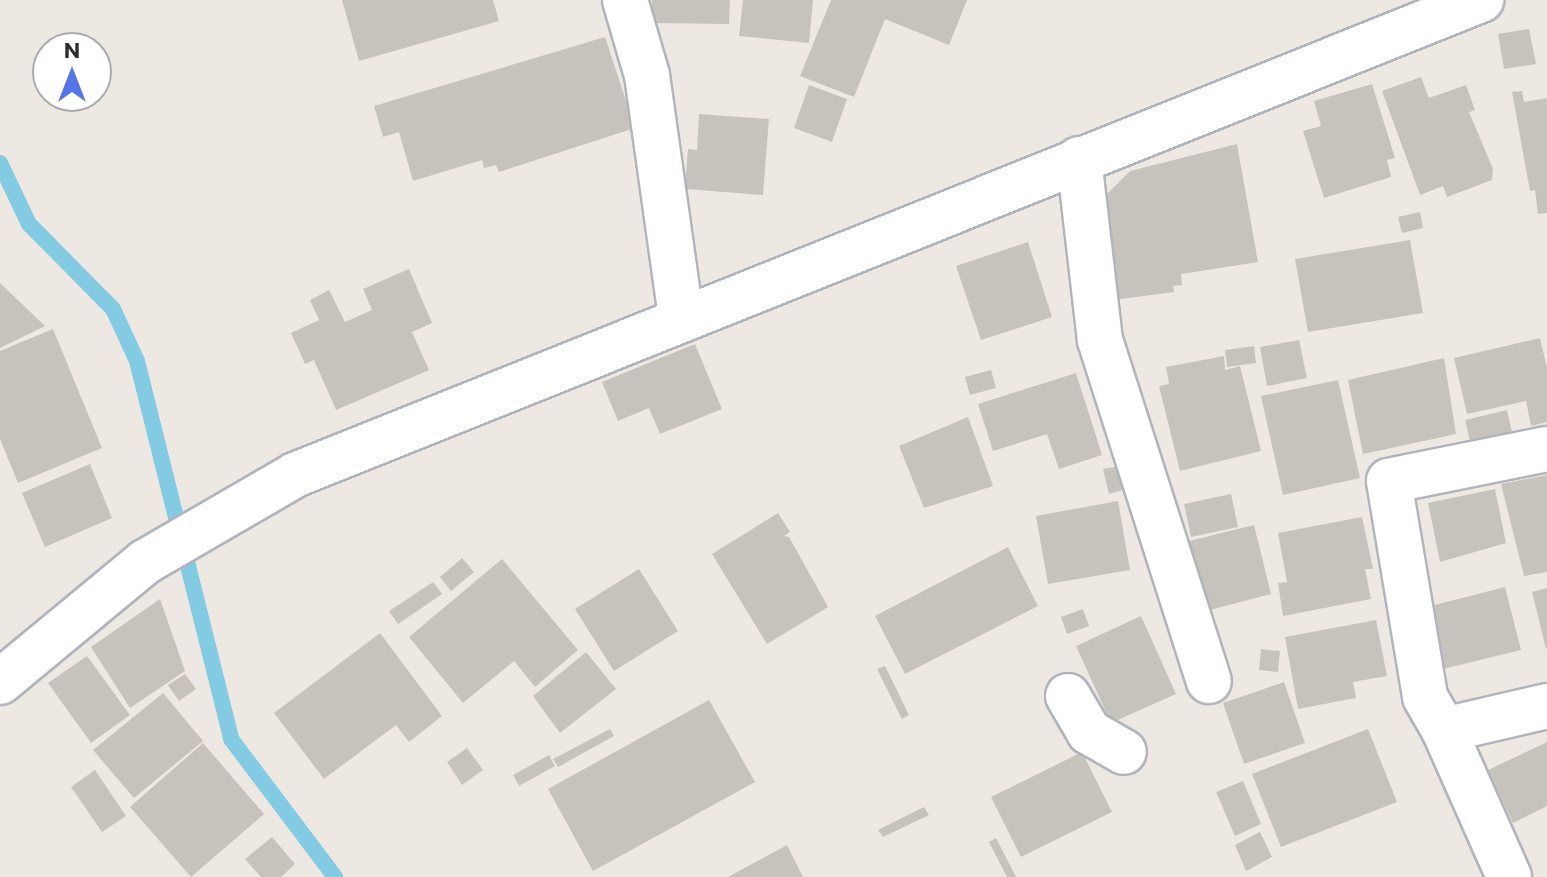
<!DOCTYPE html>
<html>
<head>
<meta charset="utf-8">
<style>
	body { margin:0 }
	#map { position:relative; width:1547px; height:877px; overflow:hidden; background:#ede8e2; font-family:Commissioner,sans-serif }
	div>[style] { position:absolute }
	.stream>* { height:16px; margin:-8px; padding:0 8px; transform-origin:8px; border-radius:8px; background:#83cbe2 }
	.building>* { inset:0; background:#c6c3bd }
	.roads { filter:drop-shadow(2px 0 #b2b4bc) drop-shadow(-2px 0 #b2b4bc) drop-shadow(0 2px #b2b4bc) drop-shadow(0 -2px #b2b4bc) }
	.minor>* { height:44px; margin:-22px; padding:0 22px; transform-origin:22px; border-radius:22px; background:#fff }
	span { translate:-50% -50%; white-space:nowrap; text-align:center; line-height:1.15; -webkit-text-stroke:6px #fff; paint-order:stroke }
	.north { position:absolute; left:32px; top:32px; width:80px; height:80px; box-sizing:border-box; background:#fff; border:2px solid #ababab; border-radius:50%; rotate:0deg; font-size:22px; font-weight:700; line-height:32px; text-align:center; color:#2e2e2e }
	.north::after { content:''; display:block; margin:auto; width:28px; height:36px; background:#5776e5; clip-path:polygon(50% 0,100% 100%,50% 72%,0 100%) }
</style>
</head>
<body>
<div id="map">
	<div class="stream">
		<i style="left:0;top:163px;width:68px;rotate:64.6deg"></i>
		<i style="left:29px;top:224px;width:120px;rotate:45.3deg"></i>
		<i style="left:113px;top:309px;width:57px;rotate:65.2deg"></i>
		<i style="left:137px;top:361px;width:390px;rotate:76deg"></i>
		<i style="left:231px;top:739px;width:173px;rotate:53deg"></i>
	</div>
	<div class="building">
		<i style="clip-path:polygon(342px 0,493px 0,499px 21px,359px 61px)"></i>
		<i style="clip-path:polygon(652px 0,730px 0,729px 24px,652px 23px)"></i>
		<i style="clip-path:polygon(743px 0,813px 0,809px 43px,739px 36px)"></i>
		<i style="clip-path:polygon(831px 0,967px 0,949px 45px,885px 19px,854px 97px,800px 76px)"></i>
		<i style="clip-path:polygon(1529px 29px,1536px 64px,1504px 69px,1498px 34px)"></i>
		<i style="clip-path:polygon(605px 37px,635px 128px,499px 172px,496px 165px,484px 168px,482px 160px,413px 181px,399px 132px,383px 137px,374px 106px)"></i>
		<i style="clip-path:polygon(1421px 77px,1429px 98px,1466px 85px,1475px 110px,1469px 112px,1493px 169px,1492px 180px,1447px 197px,1443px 186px,1420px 195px,1382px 91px)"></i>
		<i style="clip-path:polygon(1372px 84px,1395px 158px,1387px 160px,1391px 177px,1324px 198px,1303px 131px,1321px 126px,1314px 101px)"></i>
		<i style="clip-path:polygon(809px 85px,847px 99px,832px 142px,794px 128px)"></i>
		<i style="clip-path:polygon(1522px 91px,1524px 102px,1547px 98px,1547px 213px,1538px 214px,1535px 190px,1530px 191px,1512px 92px)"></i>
		<i style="clip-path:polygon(699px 114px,769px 119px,763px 195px,685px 189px,688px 149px,697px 150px)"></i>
		<i style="clip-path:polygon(1237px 144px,1258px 262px,1181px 274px,1182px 285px,1173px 286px,1174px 292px,1113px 300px,1095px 206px,1130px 171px)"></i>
		<i style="clip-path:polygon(1420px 212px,1423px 228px,1402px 233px,1398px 217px)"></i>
		<i style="clip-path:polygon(1410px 240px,1423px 313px,1308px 332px,1295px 259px)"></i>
		<i style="clip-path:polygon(1028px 242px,1052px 317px,981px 340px,956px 266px)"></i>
		<i style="clip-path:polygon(409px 269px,432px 323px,412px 332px,429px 370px,336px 410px,314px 360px,305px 364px,291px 333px,319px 320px,310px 300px,329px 290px,345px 322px,372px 310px,363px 289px)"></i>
		<i style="clip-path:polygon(0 283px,45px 326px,0 348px)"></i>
		<i style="clip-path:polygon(53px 329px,102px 448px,18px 483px,0 439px,0 351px)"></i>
		<i style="clip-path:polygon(1540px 338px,1547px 368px,1547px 422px,1531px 426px,1526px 401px,1467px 414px,1454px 358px)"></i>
		<i style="clip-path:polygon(1299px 340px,1307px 378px,1267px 386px,1260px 347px)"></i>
		<i style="clip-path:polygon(695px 344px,722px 409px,660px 434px,649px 408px,618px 421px,602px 382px)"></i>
		<i style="clip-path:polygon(1254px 346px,1256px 363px,1227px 367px,1225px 350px)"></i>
		<i style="clip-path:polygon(1224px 356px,1225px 370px,1240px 366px,1261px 451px,1180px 471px,1159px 386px,1169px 384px,1166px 367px)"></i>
		<i style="clip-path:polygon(1444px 358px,1456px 434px,1363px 454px,1348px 380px)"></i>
		<i style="clip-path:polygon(991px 370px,996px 388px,970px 395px,965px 377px)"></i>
		<i style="clip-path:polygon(1076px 373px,1102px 455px,1059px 469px,1047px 434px,993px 451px,978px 404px)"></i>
		<i style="clip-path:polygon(1338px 380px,1360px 478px,1283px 495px,1261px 396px)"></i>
		<i style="clip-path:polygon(1507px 410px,1514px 441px,1472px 450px,1465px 420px)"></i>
		<i style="clip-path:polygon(968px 417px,993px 486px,924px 508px,899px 446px)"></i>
		<i style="clip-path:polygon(90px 464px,112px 518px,45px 547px,22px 493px)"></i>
		<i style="clip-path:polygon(1120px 466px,1126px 489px,1109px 494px,1103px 469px)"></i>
		<i style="clip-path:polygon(1547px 475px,1547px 572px,1524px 576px,1501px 484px)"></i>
		<i style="clip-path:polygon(1495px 489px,1506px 543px,1440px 562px,1428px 503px)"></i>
		<i style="clip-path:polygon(1231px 494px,1238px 527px,1191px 537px,1184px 504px)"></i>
		<i style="clip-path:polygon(1118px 501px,1130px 570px,1048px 584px,1036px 516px)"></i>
		<i style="clip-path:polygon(778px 513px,790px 532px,784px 536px,789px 537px,828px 607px,767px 644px,712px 554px)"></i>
		<i style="clip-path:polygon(1362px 517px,1373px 569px,1365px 569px,1371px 599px,1283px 616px,1278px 583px,1287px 582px,1278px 533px)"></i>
		<i style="clip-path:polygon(1254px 525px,1271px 594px,1202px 612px,1185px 542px)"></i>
		<i style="clip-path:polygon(1008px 547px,1038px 606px,905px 674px,875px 616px)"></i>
		<i style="clip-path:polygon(462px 558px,474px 572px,451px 591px,440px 577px)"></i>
		<i style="clip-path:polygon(502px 559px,578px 650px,535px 687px,514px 661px,463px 703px,409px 637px)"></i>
		<i style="clip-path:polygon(639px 569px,678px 631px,614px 671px,575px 609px)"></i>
		<i style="clip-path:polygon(433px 582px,442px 594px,398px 624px,389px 611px)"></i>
		<i style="clip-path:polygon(1505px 587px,1521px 650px,1439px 670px,1423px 608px)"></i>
		<i style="clip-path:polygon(1547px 588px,1547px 648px,1546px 649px,1532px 592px)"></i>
		<i style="clip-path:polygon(160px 599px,185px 671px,130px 708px,91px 647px)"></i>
		<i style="clip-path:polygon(1083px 609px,1089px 626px,1067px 634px,1061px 617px)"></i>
		<i style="clip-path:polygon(1141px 616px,1176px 694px,1111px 723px,1076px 646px)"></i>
		<i style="clip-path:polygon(1376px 620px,1387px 676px,1353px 682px,1356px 698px,1298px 709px,1285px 637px)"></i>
		<i style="clip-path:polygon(380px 633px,442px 716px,409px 742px,396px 725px,324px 779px,274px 713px)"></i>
		<i style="clip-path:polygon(1261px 649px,1280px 651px,1278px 672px,1259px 670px)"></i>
		<i style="clip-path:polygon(586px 652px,616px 689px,560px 733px,533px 696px)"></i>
		<i style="clip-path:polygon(87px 656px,130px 715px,91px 743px,48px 683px)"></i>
		<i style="clip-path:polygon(885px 666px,909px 715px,902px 719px,877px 669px)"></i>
		<i style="clip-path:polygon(185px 674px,196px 689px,179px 701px,168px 685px)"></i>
		<i style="clip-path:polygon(1284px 682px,1305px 743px,1244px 764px,1223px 703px)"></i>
		<i style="clip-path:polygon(163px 693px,203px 741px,134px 798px,93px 750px)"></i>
		<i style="clip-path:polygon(709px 700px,755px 782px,593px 871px,548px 789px)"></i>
		<i style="clip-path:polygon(610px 729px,614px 736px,558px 767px,553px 759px)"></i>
		<i style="clip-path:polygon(1368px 729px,1397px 802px,1281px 847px,1252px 774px)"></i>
		<i style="clip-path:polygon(1547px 742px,1547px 806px,1513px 823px,1488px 770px)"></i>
		<i style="clip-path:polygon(203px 743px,264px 814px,191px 877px,130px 807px)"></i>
		<i style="clip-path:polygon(467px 748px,483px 770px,462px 785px,447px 762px)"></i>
		<i style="clip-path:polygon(1082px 752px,1112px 812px,1021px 857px,991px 797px)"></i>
		<i style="clip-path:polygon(549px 755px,555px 766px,519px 786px,513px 775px)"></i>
		<i style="clip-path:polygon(95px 770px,126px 816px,102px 832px,71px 787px)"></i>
		<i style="clip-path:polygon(1243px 781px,1261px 824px,1235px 836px,1216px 792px)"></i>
		<i style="clip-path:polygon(924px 807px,929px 815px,883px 837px,878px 830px)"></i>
		<i style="clip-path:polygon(1260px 832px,1272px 857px,1246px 871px,1235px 845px)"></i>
		<i style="clip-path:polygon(272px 837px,295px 864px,281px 877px,261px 877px,245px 859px)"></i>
		<i style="clip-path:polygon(996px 838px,1016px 877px,1007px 877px,989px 842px)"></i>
		<i style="clip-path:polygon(787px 845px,803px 877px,728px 877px)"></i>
	</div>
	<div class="roads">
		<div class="minor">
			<i style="left:625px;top:0;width:78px;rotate:73.7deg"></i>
			<i style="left:647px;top:75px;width:244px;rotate:82deg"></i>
			<i style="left:1079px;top:159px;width:182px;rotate:83.4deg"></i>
			<i style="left:1100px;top:340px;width:358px;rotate:72.3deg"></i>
			<i style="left:1547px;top:449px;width:161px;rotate:168.6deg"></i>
			<i style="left:1389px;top:481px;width:219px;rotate:80.5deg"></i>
			<i style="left:1425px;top:697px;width:38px;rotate:60deg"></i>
			<i style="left:1444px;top:730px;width:106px;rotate:-13.1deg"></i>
			<i style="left:0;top:682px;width:188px;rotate:-39.6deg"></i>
			<i style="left:145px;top:562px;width:173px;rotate:-30.1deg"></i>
			<i style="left:295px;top:475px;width:1278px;rotate:-21.83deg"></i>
			<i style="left:1068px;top:696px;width:42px;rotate:59.7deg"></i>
			<i style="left:1089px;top:732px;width:40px;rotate:29.7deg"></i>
			<i style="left:1444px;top:730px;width:161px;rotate:66.1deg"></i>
		</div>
	</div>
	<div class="north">N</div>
</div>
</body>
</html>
